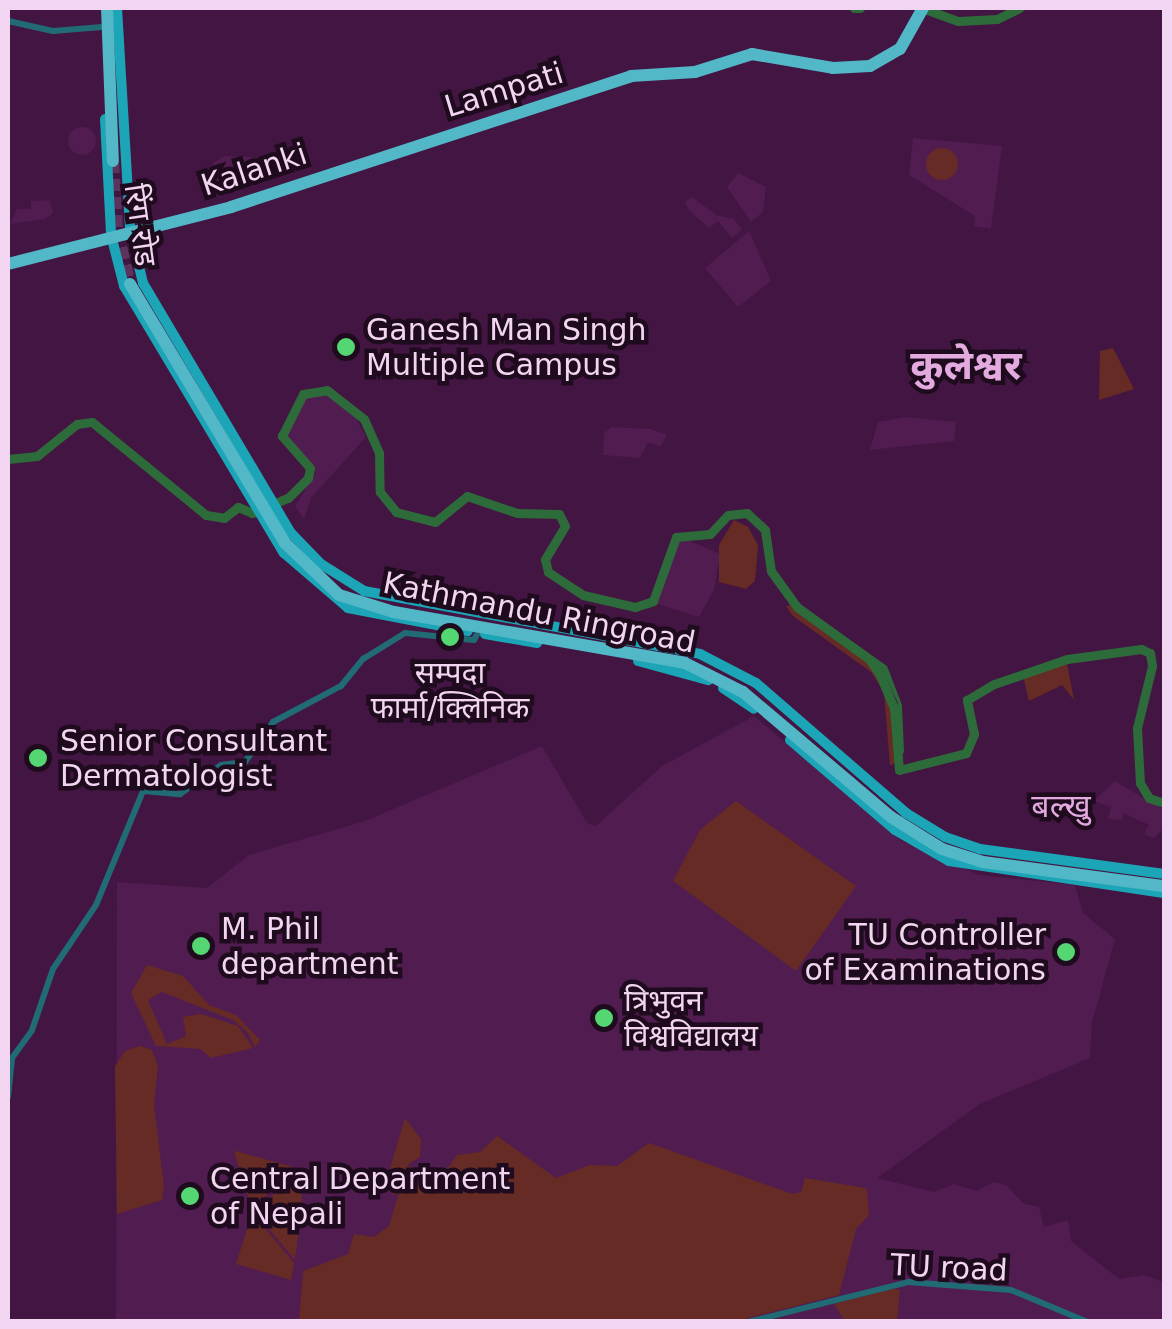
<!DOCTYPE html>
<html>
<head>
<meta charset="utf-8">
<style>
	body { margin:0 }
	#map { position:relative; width:1172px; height:1329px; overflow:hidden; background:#431542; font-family:"DejaVu Sans","Noto Sans Devanagari",sans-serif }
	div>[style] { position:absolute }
	.built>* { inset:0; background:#511c50 }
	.round { border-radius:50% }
	.green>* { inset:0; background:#662b25 }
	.water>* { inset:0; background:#2d6b3a }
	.river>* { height:9px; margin:-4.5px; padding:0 4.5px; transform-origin:4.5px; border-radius:4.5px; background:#2d6b3a }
	.highway-tunnel>* { height:12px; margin-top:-6px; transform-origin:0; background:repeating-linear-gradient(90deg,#5d325c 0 12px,transparent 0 18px) }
	.minor>* { height:6px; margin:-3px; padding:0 3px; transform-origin:3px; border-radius:3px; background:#216b75 }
	.major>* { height:10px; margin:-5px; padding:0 5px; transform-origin:5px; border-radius:5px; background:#1ca5b6 }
	.highway>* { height:12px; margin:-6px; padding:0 6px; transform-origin:6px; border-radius:6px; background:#52b8c7 }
	.dots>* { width:28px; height:28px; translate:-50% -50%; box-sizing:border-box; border:5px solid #1f0b1e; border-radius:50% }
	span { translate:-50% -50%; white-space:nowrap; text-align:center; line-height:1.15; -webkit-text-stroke:9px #1f0b1e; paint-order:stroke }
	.street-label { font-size:30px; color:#f2d5f0 }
	.poi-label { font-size:30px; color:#f2d5f0 }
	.left { translate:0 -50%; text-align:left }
	.right { translate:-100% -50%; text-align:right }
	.neighbourhood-label { font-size:32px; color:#e2aadf }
	.district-label { font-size:40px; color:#e2aadf; font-weight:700 }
	.frame { position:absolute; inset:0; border:10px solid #f2d5f0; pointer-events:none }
</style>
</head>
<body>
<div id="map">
	<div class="built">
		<i class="round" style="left:68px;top:127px;width:28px;height:28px"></i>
		<i style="clip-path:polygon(913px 138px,1002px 146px,991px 229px,974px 226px,975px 216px,909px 175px)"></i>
		<i style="clip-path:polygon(225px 156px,253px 157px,247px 187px,210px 183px,213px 163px)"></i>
		<i style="clip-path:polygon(738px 173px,766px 187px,763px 212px,751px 222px,727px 187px)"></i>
		<i style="clip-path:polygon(692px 197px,716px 215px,734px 219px,742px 230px,732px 238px,718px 221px,709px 228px,689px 210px,685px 202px)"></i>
		<i style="clip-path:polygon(50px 200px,53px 213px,45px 219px,10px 224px,17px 209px,31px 209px,31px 201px)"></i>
		<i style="clip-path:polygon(749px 231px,771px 281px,738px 307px,705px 268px)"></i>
		<i style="clip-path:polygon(320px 392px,351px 409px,366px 437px,311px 498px,304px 519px,295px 506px,316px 472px,290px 445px,287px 430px,306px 397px)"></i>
		<i style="clip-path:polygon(906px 417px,956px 422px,954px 441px,870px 450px,878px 422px)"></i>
		<i style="clip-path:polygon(612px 427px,650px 429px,667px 435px,660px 447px,648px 442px,640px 458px,603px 455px,604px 433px)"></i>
		<i style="clip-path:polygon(681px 537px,720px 554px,714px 590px,699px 617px,655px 603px)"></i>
		<i style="clip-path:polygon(754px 716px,902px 841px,979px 875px,1075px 885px,1083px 913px,1115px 939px,1092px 1023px,1090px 1058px,980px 1104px,877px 1178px,934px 1192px,954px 1184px,976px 1191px,994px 1182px,1006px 1185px,1024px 1204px,1039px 1207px,1044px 1227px,1068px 1220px,1071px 1241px,1119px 1279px,1144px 1275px,1164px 1282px,1164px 1321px,116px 1322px,117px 882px,207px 888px,249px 855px,365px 821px,542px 746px,587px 823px,596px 826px,662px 766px)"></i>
		<i style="clip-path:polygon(1115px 781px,1164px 810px,1164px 828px,1154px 838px,1144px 834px,1149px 825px,1123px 813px,1122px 820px,1108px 819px,1111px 807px,1094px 801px)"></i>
	</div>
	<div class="green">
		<i class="round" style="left:926px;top:148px;width:32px;height:32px"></i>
		<i style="clip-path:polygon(1113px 348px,1134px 389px,1099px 400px,1100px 351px)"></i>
		<i style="clip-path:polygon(734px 520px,748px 527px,758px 545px,755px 581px,746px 589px,719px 582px,719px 545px)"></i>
		<i style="clip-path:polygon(798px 604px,871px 660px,887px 682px,897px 709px,896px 762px,890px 766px,884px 692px,871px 672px,793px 616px,786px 606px)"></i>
		<i style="clip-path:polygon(1067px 663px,1074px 700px,1062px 685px,1029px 701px,1023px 676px)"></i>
		<i style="clip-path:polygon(736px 801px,856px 886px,796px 971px,673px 881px,700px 830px)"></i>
		<i style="clip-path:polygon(147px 965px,183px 976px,209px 1005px,236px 1015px,260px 1040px,255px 1047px,248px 1033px,233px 1020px,162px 992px,148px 1000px,167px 1044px,186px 1036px,183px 1017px,201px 1014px,238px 1026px,253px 1048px,211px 1058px,200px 1049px,156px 1046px,131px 993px)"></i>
		<i style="clip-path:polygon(140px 1046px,152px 1050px,158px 1066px,154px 1105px,164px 1186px,162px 1200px,117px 1214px,115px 1066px,125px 1051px)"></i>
		<i style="clip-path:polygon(405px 1118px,421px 1139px,420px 1157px,407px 1165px,421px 1171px,403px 1191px,446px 1171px,457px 1155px,480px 1152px,497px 1136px,556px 1178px,590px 1165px,617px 1166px,649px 1143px,792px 1194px,801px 1192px,805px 1178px,860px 1187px,867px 1189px,869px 1215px,856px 1229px,839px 1295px,736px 1321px,299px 1322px,303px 1271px,348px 1254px,354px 1234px,374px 1237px,389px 1226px,399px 1193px,392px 1195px,398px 1181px,387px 1179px)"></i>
		<i style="clip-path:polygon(234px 1152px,236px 1151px,303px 1170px,261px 1199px,249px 1199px)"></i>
		<i style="clip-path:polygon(303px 1177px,301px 1209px,264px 1210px,263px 1201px)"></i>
		<i style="clip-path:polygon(264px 1213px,301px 1213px,295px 1260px,263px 1222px)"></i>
		<i style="clip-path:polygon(260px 1222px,294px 1263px,291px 1280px,236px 1264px,248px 1226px)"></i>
		<i style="clip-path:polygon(891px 1288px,900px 1290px,897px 1321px,845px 1321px,834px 1304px)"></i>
	</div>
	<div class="water">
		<i style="clip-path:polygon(799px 604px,887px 666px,902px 705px,904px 752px,897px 762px,898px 703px,885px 676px)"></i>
	</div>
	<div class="river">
		<i style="left:854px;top:8px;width:6px"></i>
		<i style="left:922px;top:8px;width:38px;rotate:20deg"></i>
		<i style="left:958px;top:21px;width:39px;rotate:-3deg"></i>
		<i style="left:997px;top:19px;width:25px;rotate:-26deg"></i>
		<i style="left:8px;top:459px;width:29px;rotate:-6deg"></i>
		<i style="left:37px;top:456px;width:51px;rotate:-38.7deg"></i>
		<i style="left:77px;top:424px;width:15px;rotate:-8deg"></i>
		<i style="left:92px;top:422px;width:147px;rotate:39.2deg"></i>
		<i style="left:206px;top:515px;width:18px;rotate:9deg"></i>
		<i style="left:224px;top:518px;width:18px;rotate:-38deg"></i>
		<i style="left:238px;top:507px;width:15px;rotate:23deg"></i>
		<i style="left:252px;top:513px;width:39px;rotate:-23deg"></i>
		<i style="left:288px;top:498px;width:28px;rotate:-45deg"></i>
		<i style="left:308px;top:478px;width:10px;rotate:-79deg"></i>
		<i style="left:310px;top:468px;width:43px;rotate:-131.2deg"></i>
		<i style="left:282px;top:436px;width:47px;rotate:-63.4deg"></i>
		<i style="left:303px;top:394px;width:24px;rotate:-9deg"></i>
		<i style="left:327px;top:390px;width:47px;rotate:38.1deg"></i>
		<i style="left:364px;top:419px;width:37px;rotate:66deg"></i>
		<i style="left:379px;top:453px;width:39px;rotate:89deg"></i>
		<i style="left:380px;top:492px;width:26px;rotate:51deg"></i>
		<i style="left:396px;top:512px;width:40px;rotate:14.4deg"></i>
		<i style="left:435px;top:522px;width:41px;rotate:-39.1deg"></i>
		<i style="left:467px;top:496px;width:53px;rotate:18.8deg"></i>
		<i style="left:517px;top:513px;width:42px;rotate:1.4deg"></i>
		<i style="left:559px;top:514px;width:13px;rotate:63deg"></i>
		<i style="left:565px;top:526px;width:39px;rotate:121deg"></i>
		<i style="left:545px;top:559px;width:13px;rotate:77deg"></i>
		<i style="left:548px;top:572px;width:42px;rotate:33.3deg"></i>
		<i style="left:583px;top:595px;width:53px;rotate:13deg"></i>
		<i style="left:635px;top:607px;width:19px;rotate:-18deg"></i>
		<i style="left:653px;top:601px;width:68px;rotate:-70.2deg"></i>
		<i style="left:676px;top:537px;width:34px;rotate:-5deg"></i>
		<i style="left:710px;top:534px;width:26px;rotate:-47deg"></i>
		<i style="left:728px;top:515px;width:19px;rotate:-6deg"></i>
		<i style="left:747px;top:513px;width:25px;rotate:43deg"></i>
		<i style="left:765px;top:530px;width:41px;rotate:81.7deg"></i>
		<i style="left:771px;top:571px;width:44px;rotate:54.2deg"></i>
		<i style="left:797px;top:607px;width:89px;rotate:35.8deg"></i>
		<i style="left:869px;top:659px;width:19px;rotate:55deg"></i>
		<i style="left:880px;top:675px;width:36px;rotate:67deg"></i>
		<i style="left:894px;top:708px;width:62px;rotate:85.4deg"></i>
		<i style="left:899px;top:770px;width:69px;rotate:-14.2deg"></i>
		<i style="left:966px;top:753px;width:21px;rotate:-67deg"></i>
		<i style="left:974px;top:734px;width:35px;rotate:-102deg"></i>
		<i style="left:967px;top:700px;width:31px;rotate:-31deg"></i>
		<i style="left:994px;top:684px;width:77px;rotate:-18.9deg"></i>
		<i style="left:1067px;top:659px;width:75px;rotate:-7.7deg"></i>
		<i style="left:1141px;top:649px;width:10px;rotate:24deg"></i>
		<i style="left:1150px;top:653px;width:13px;rotate:81deg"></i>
		<i style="left:1152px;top:666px;width:64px;rotate:103.6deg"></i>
		<i style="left:1137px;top:728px;width:55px;rotate:86.9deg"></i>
		<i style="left:1140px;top:783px;width:17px;rotate:59deg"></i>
		<i style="left:1149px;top:798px;width:16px;rotate:18deg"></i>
	</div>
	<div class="highway-tunnel">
		<i style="left:113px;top:161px;width:69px;rotate:86.7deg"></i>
		<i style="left:117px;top:230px;width:56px;rotate:76.5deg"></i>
	</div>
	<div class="minor">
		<i style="left:8px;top:21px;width:46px;rotate:12.5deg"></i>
		<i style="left:53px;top:31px;width:49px;rotate:-4.7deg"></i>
		<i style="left:8px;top:1097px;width:39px;rotate:-84deg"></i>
		<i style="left:12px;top:1058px;width:34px;rotate:-54deg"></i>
		<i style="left:32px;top:1030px;width:65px;rotate:-71deg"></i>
		<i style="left:53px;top:969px;width:77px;rotate:-56.1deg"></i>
		<i style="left:96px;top:905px;width:123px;rotate:-67.6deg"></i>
		<i style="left:143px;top:791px;width:37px;rotate:5deg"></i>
		<i style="left:180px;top:794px;width:50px;rotate:-35.3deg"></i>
		<i style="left:221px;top:765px;width:24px;rotate:-7deg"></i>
		<i style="left:245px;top:762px;width:49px;rotate:-55deg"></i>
		<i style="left:273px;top:722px;width:77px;rotate:-27.9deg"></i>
		<i style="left:341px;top:686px;width:35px;rotate:-51deg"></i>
		<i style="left:363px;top:659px;width:49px;rotate:-31.8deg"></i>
		<i style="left:405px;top:633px;width:69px;rotate:5.8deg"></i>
		<i style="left:474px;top:640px;width:15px;rotate:-62deg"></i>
		<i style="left:748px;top:1322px;width:165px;rotate:-14deg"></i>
		<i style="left:908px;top:1282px;width:103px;rotate:4.4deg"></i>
		<i style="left:1011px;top:1290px;width:83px;rotate:22.6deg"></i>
	</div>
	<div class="major">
		<i style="left:117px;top:8px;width:222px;rotate:86.6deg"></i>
		<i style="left:130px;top:230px;width:55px;rotate:76.2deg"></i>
		<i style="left:143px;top:283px;width:291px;rotate:59.4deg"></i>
		<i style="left:291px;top:533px;width:43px;rotate:45.9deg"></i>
		<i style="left:321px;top:564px;width:51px;rotate:32.1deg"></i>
		<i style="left:364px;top:591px;width:342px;rotate:10.6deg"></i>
		<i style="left:700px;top:654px;width:63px;rotate:27.4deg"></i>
		<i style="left:756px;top:683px;width:198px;rotate:40.9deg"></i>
		<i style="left:906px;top:813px;width:46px;rotate:31.6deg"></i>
		<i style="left:945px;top:837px;width:37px;rotate:19deg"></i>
		<i style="left:980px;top:849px;width:186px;rotate:7.7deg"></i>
		<i style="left:105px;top:119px;width:116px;rotate:87deg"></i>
		<i style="left:111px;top:235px;width:53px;rotate:75.7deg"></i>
		<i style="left:124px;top:286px;width:311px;rotate:59.1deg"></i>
		<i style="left:284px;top:553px;width:84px;rotate:40.7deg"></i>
		<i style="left:348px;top:608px;width:122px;rotate:10.9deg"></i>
		<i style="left:485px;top:634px;width:53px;rotate:9.8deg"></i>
		<i style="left:638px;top:661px;width:73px;rotate:15.2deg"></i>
		<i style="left:723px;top:688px;width:37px;rotate:34deg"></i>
		<i style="left:790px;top:740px;width:138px;rotate:40.6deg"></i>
		<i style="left:895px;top:830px;width:62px;rotate:29.9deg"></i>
		<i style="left:949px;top:861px;width:217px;rotate:8.5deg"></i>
	</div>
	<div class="highway">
		<i style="left:107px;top:8px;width:153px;rotate:87.8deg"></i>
		<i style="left:8px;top:264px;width:230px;rotate:-14.3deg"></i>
		<i style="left:231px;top:207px;width:421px;rotate:-18.1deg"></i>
		<i style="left:631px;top:76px;width:64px;rotate:-3.6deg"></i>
		<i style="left:695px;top:72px;width:60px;rotate:-17.5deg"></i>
		<i style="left:752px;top:54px;width:82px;rotate:9.8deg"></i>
		<i style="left:833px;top:68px;width:37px;rotate:-3deg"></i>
		<i style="left:870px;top:66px;width:34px;rotate:-30deg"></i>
		<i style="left:900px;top:49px;width:47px;rotate:-60.7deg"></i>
		<i style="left:130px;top:284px;width:302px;rotate:59.1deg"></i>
		<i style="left:285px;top:543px;width:75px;rotate:43.9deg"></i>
		<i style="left:339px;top:595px;width:58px;rotate:17.2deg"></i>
		<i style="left:394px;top:612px;width:295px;rotate:9.9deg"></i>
		<i style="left:685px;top:663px;width:65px;rotate:26.6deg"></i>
		<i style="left:743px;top:692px;width:194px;rotate:40.2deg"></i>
		<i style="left:891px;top:817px;width:60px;rotate:32.1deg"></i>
		<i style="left:942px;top:849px;width:43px;rotate:17.6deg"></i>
		<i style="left:983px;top:862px;width:183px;rotate:7.6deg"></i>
	</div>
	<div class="dots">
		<i style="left:346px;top:347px;background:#54d672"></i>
		<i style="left:450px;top:637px;background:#54d672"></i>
		<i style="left:38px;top:758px;background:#54d672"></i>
		<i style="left:201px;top:946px;background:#54d672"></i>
		<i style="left:1066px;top:952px;background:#54d672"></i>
		<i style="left:604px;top:1018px;background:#54d672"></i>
		<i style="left:190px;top:1196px;background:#54d672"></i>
	</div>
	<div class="street-label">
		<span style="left:504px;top:90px;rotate:-17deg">Lampati</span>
		<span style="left:254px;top:170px;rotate:-18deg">Kalanki</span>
		<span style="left:140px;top:225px;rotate:82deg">रिंग रोड</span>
		<span style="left:539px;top:613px;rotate:11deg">Kathmandu Ringroad</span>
		<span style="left:949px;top:1268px;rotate:3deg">TU road</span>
	</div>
	<div class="poi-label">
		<span class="left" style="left:366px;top:347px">Ganesh Man Singh<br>Multiple Campus</span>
		<span style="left:450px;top:690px">सम्पदा<br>फार्मा/क्लिनिक</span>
		<span class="left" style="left:60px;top:758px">Senior Consultant<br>Dermatologist</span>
		<span class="left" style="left:221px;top:946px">M. Phil<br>department</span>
		<span class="right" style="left:1046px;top:952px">TU Controller<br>of Examinations</span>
		<span class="left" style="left:624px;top:1018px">त्रिभुवन<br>विश्वविद्यालय</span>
		<span class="left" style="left:210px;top:1196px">Central Department<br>of Nepali</span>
	</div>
	<div class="neighbourhood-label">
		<span style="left:1061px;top:806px">बल्खु</span>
	</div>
	<div class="district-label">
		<span style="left:966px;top:365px">कुलेश्वर</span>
	</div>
	<div class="frame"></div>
</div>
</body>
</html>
